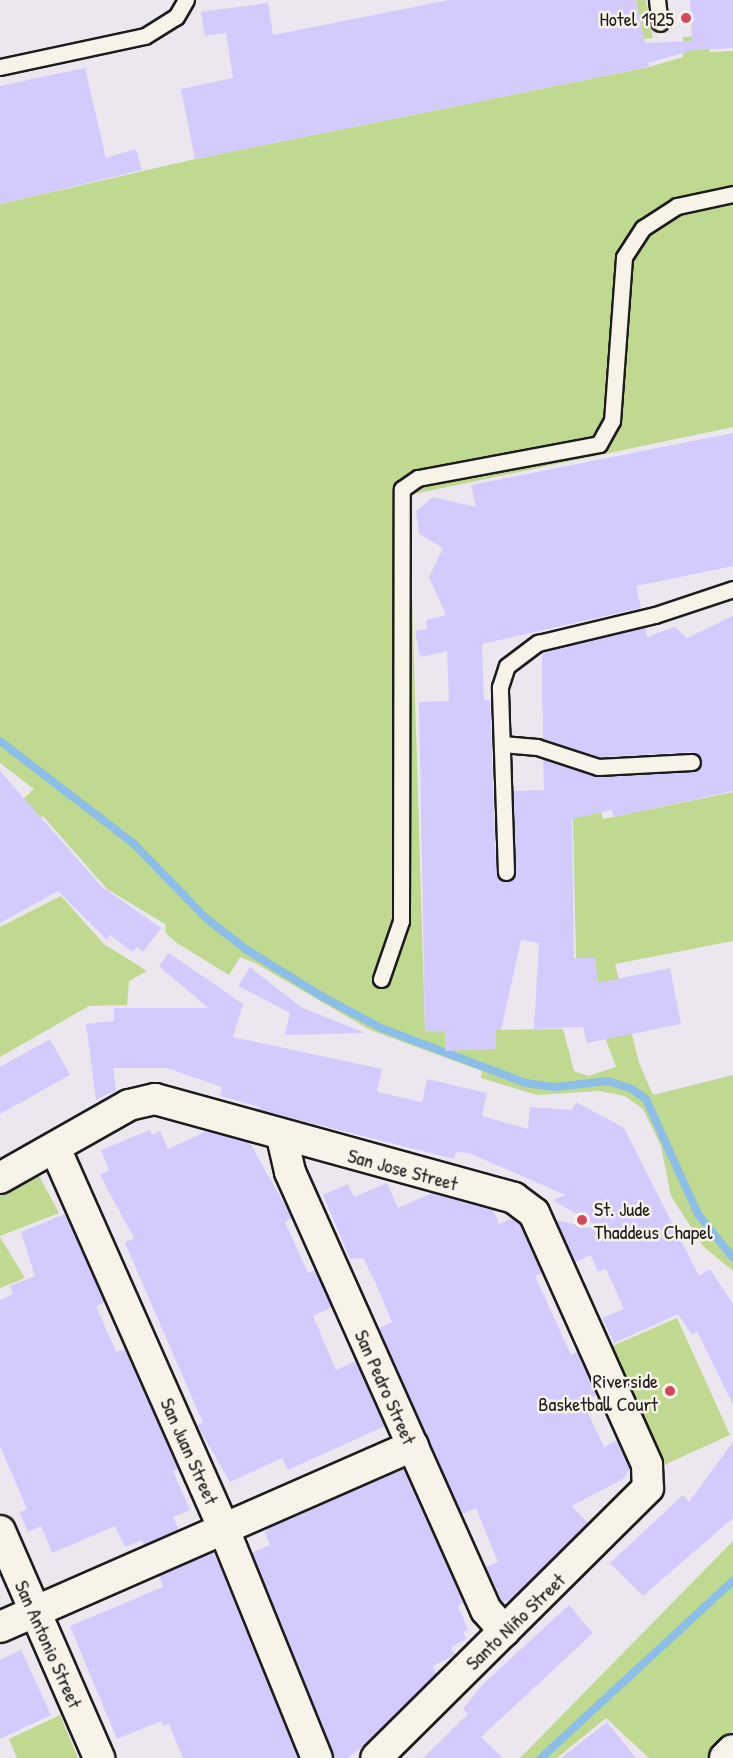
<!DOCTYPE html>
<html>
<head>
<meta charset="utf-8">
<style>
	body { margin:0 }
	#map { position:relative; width:733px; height:1758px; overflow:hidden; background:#ece7ee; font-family:"Patrick Hand",sans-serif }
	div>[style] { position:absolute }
	.green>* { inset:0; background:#bfd990 }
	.stream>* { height:8px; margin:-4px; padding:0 4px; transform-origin:4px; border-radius:4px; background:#8cbee8 }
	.building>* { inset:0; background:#d3cbfd }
	.roads { filter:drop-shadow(2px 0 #1c1c1c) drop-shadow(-2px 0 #1c1c1c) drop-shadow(0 2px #1c1c1c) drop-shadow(0 -2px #1c1c1c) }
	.lane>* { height:15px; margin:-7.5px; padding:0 7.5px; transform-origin:7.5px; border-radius:7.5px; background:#f7f3e8 }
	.street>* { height:30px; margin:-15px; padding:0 15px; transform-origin:15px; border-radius:15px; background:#f7f3e8 }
	.dots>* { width:16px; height:16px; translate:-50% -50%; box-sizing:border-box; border:3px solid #f7f3e8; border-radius:50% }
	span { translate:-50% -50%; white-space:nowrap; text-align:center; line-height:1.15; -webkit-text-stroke:5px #f7f3e8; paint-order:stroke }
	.poi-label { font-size:20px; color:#1c1c1c }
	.right { translate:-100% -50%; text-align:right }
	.left { translate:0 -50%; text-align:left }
	.street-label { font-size:20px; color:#1c1c1c }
</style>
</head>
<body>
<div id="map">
	<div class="green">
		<i style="clip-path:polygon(636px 0,646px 0,653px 38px,644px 39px)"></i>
		<i style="clip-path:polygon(709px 35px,710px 52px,733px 51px,733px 427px,409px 495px,425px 1031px,445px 1031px,445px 1050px,496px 1030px,563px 1029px,574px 1071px,588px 1076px,616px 1067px,603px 1032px,595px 958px,576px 958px,572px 775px,593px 782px,603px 819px,733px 792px,733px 941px,615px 964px,639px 1063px,653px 1095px,733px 1075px,733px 1271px,703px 1246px,671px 1196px,661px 1146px,643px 1109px,625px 1096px,599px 1091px,537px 1095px,481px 1078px,482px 1071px,370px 1030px,255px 963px,240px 957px,229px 975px,177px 943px,166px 933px,165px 924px,107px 889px,43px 816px,23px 827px,11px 810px,34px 789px,0 763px,0 204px,195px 159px,649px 67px,683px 57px,683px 37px)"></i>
		<i style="clip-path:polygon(61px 896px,104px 944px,147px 971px,129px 981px,127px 1005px,89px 1006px,0 1057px,0 927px)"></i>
		<i style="clip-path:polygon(39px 1176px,59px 1213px,0 1236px,0 1194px)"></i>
		<i style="clip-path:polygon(0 1237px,25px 1278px,0 1288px)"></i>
		<i style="clip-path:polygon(677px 1318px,730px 1435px,664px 1465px,610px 1347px)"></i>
		<i style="clip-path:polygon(733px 1541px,733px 1730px,708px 1758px,649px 1758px,606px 1718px,557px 1758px,520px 1758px)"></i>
		<i style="clip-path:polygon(60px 1715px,78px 1758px,17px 1758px,9px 1739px)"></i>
	</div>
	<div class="stream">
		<i style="left:0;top:741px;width:168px;rotate:37.5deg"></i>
		<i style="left:133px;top:843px;width:106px;rotate:45.8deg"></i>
		<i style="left:207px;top:919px;width:51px;rotate:37.8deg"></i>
		<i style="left:247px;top:950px;width:89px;rotate:31.7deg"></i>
		<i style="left:323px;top:997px;width:66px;rotate:28.1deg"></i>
		<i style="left:381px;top:1028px;width:155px;rotate:20.8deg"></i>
		<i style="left:526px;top:1083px;width:30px;rotate:8deg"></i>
		<i style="left:556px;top:1087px;width:52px;rotate:-6.6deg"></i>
		<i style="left:608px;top:1081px;width:25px;rotate:18deg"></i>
		<i style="left:632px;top:1089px;width:17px;rotate:36deg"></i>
		<i style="left:646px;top:1099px;width:126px;rotate:65.7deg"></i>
		<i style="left:698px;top:1214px;width:56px;rotate:51.5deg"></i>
		<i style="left:541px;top:1758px;width:261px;rotate:-42.7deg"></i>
	</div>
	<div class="building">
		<i style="clip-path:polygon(449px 0,636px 0,645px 43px,692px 41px,690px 0,733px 0,733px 48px,694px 50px,648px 63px,649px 67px,195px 159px,181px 89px,233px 78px,226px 33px,205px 36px,201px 12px,268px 3px,273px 35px)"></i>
		<i style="clip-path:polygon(85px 68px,106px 158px,136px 149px,142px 170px,0 204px,0 86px)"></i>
		<i style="clip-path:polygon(733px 433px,733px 566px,636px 586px,641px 608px,482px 644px,484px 700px,490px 700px,496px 872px,507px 882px,516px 872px,513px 791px,544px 790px,543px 759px,599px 777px,693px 772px,702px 762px,691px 752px,599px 757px,543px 739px,542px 652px,645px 627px,647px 637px,675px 627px,687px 638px,733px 616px,733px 791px,614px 817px,611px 810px,572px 819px,574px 958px,595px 958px,598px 983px,670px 968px,681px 1024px,587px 1043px,583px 1027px,534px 1029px,539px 943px,521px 940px,501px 1030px,496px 1030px,496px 1049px,445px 1051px,445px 1031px,425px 1032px,419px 702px,449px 701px,447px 651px,420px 657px,415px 631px,427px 629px,426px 620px,446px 615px,429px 577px,443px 548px,419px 534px,416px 511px,433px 497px,476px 507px,471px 485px)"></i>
		<i style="clip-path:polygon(0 771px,102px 887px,161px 928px,143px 952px,137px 947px,133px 952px,110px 935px,107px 940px,58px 891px,0 923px)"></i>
		<i style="clip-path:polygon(169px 953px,243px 1004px,233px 1037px,382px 1069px,377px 1092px,422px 1102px,427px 1079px,487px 1093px,482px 1116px,528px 1129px,530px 1107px,572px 1110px,576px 1102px,624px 1128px,699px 1276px,710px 1269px,733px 1304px,733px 1405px,697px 1331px,692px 1335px,678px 1314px,614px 1343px,602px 1318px,624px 1309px,606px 1269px,598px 1272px,591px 1255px,575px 1262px,556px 1220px,605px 1231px,553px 1200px,566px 1195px,469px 1153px,456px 1152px,454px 1159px,256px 1109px,261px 1107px,220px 1096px,222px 1087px,167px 1068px,113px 1068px,116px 1090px,96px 1100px,86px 1024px,114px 1021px,114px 1008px,208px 1008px,159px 966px)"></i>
		<i style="clip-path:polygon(250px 967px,301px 1007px,365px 1033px,285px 1035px,290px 1013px,238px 986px)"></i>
		<i style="clip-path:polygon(50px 1039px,70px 1075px,0 1114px,0 1067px)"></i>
		<i style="clip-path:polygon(150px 1130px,152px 1135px,160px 1131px,168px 1149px,207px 1131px,250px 1143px,292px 1218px,285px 1222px,308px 1273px,315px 1270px,332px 1307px,313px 1316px,336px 1370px,356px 1361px,385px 1426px,288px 1470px,282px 1458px,230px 1482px,197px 1425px,203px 1423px,125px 1243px,134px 1238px,100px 1175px,109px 1170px,101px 1150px)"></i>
		<i style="clip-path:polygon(387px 1183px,398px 1208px,432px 1193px,493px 1210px,499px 1224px,512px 1218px,520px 1224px,542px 1273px,535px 1276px,571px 1355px,577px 1352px,597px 1395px,583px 1402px,604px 1447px,617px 1440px,630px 1469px,623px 1479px,572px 1506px,588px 1523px,510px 1601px,502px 1601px,486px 1567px,498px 1562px,476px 1508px,462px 1514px,379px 1328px,392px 1322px,376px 1284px,363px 1258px,350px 1259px,323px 1195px,348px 1184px,354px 1197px)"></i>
		<i style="clip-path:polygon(65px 1214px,105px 1302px,96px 1306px,116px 1352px,125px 1349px,178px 1469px,173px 1471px,190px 1510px,173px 1517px,179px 1530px,144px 1545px,142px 1540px,125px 1547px,115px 1526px,52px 1553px,41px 1526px,28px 1532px,19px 1512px,27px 1509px,0 1446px,0 1300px,13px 1294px,10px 1286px,35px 1276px,21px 1232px)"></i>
		<i style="clip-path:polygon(733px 1442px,733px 1518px,643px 1596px,610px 1563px,683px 1495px,689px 1502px)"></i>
		<i style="clip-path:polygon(404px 1469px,464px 1602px,458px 1606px,468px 1630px,463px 1632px,466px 1639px,451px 1647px,455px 1655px,433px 1666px,436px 1674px,372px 1738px,348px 1758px,334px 1758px,252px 1553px,270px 1545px,265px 1532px,269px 1528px)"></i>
		<i style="clip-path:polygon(213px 1552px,220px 1567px,298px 1758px,183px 1758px,169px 1724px,163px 1726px,161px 1721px,117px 1739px,104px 1708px,70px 1626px,163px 1587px,159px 1576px)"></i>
		<i style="clip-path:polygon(569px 1605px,593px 1633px,481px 1737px,503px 1758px,423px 1758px,468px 1714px,463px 1709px,483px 1684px)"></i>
		<i style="clip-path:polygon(21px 1650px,51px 1715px,0 1739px,0 1660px)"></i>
		<i style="clip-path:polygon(607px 1722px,636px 1758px,561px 1758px)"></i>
	</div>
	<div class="roads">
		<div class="lane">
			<i style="left:657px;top:0;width:23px;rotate:83deg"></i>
			<i style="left:0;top:67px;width:148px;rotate:-12.1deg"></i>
			<i style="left:145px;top:36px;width:36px;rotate:-32deg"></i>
			<i style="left:176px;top:17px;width:20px;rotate:-60deg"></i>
			<i style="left:502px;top:744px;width:35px;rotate:5deg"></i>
			<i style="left:537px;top:747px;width:64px;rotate:18.2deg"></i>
			<i style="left:598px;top:767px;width:94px;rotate:-3deg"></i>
			<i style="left:506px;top:872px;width:185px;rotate:-91.9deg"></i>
			<i style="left:500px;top:687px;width:22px;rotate:-72deg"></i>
			<i style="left:507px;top:666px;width:39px;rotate:-37deg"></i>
			<i style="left:538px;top:643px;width:120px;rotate:-13.5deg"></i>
			<i style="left:655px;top:615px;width:82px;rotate:-18.4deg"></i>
			<i style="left:381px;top:979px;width:61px;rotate:-71deg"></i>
			<i style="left:401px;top:921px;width:432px;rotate:-89.9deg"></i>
			<i style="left:402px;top:489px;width:19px;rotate:-35deg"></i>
			<i style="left:418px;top:478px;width:184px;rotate:-10.6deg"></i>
			<i style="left:599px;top:444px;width:26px;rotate:-61deg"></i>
			<i style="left:612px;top:421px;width:164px;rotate:-85.8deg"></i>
			<i style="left:624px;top:257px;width:35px;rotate:-57deg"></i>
			<i style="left:643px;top:228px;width:40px;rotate:-32.9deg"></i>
			<i style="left:677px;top:206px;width:57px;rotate:-12.1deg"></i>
		</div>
		<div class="street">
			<i style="left:282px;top:1137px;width:36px;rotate:77deg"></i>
			<i style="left:290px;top:1172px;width:480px;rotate:65.9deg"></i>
			<i style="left:486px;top:1610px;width:28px;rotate:49deg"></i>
			<i style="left:55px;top:1148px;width:415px;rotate:66.1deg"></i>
			<i style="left:223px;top:1527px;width:249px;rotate:67.9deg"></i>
			<i style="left:0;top:1178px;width:148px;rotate:-29.5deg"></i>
			<i style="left:129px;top:1105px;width:27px;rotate:-13deg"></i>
			<i style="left:155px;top:1099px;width:372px;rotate:15.4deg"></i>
			<i style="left:514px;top:1198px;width:25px;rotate:37deg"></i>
			<i style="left:534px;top:1213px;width:276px;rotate:65.8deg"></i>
			<i style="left:647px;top:1465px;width:23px;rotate:88deg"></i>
			<i style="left:648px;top:1488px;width:383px;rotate:135.2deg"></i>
			<i style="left:0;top:1531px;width:248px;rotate:66.4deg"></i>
			<i style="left:0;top:1627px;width:451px;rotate:-23.7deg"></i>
			<i style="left:725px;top:1758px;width:11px;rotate:-45deg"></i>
		</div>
	</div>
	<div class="dots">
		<i style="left:686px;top:18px;background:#d1495b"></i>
		<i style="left:582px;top:1220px;background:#d1495b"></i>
		<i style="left:670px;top:1391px;background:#d1495b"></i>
	</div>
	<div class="poi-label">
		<span class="right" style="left:674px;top:18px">Hotel 1925</span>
		<span class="left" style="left:594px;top:1220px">St. Jude<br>Thaddeus Chapel</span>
		<span class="right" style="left:658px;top:1392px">Riverside<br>Basketball Court</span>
	</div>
	<div class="street-label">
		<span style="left:403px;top:1169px;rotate:15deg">San Jose Street</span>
		<span style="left:386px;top:1387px;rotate:66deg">San Pedro Street</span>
		<span style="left:190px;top:1451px;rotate:66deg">San Juan Street</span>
		<span style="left:515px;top:1621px;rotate:-44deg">Santo Niño Street</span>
		<span style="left:49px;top:1644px;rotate:66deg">San Antonio Street</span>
	</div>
</div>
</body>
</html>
